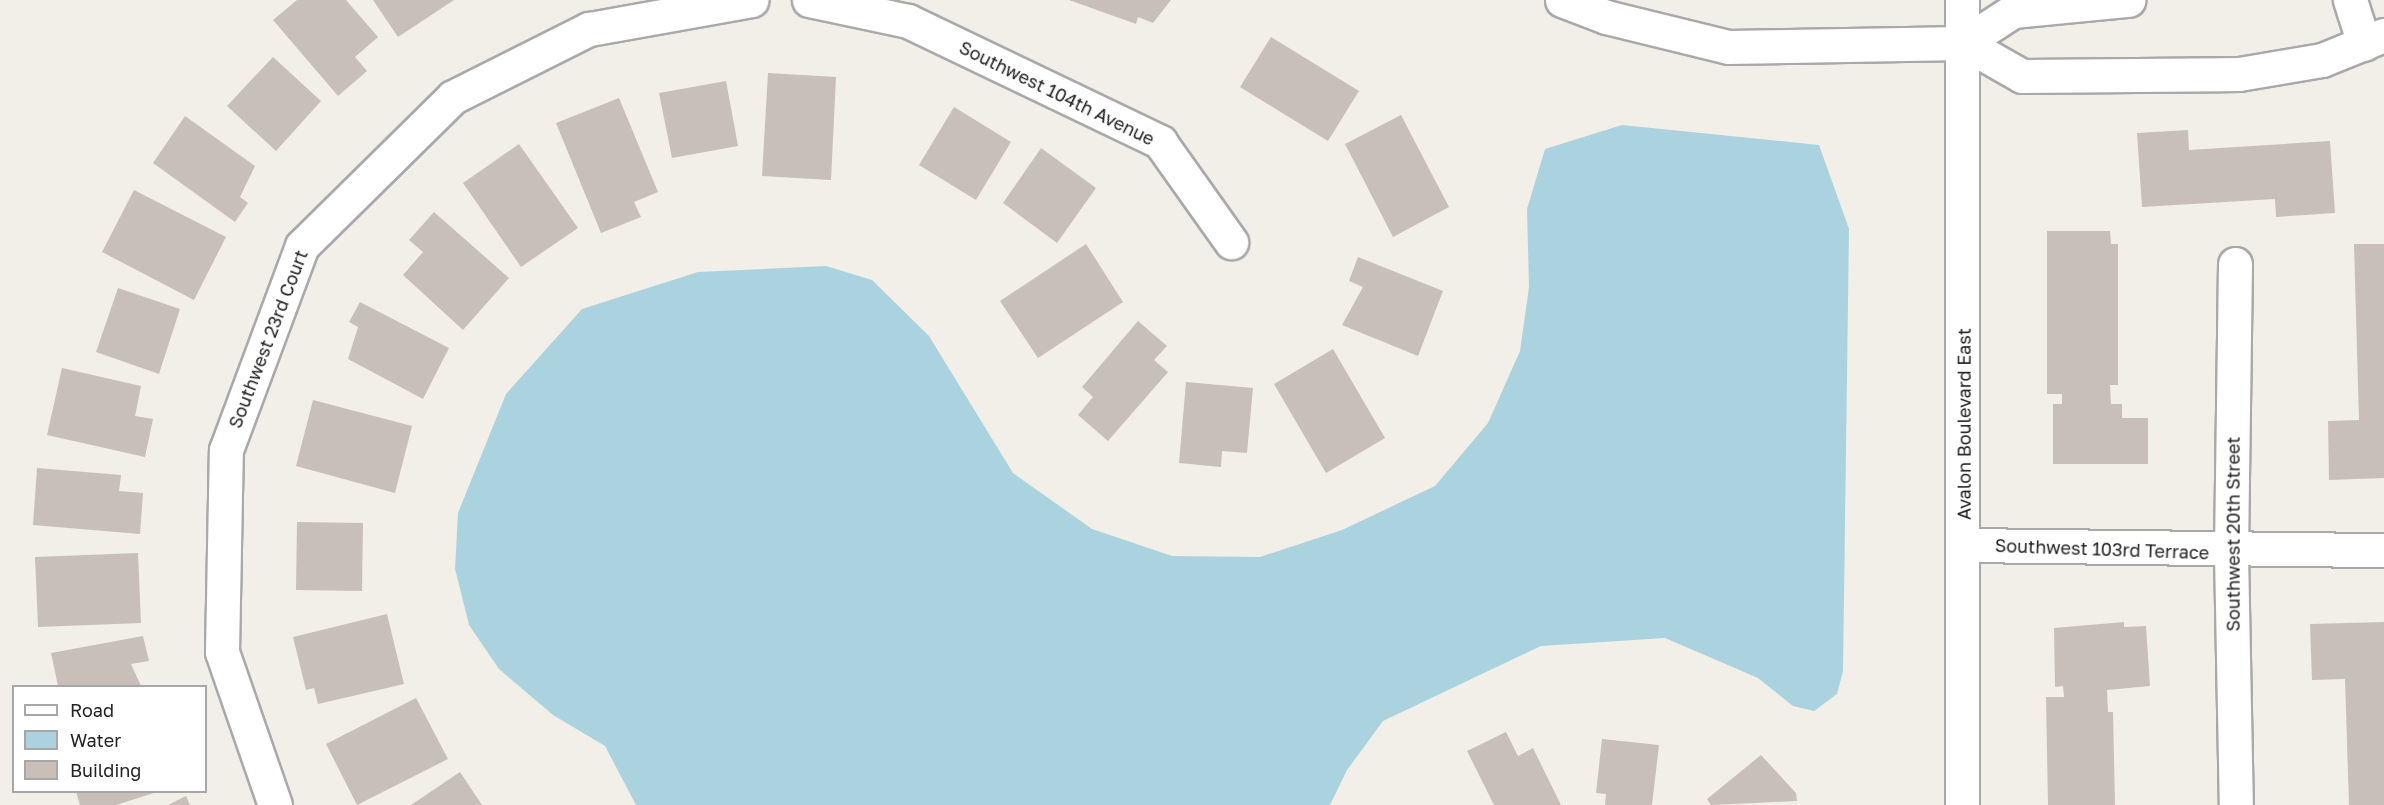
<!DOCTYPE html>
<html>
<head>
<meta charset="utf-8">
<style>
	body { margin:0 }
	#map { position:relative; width:2384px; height:805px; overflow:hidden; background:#f2efe9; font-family:"Golos Text",sans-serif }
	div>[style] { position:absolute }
	.water>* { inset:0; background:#aad3df }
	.building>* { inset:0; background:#c7bfb8 }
	.roads { filter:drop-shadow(2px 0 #a9a9a9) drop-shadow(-2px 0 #a9a9a9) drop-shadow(0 2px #a9a9a9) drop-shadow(0 -2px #a9a9a9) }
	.minor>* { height:33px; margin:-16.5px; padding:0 16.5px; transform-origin:16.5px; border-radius:16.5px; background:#fff }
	span { translate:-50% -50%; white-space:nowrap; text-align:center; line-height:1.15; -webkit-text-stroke:4.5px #fff; paint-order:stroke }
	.street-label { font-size:18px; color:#222 }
	.legend { position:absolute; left:12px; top:685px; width:195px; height:108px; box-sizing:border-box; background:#fff; border:2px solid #a7a7a7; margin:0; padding:8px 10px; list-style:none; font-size:18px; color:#222 }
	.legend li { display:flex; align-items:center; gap:12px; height:30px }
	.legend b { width:30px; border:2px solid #a7a7a7 }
</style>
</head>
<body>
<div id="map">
	<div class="water">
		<i style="clip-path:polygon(1622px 125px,1819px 145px,1849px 229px,1843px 671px,1837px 694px,1814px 711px,1793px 706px,1758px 678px,1665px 638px,1541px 646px,1383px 721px,1347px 770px,1330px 805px,636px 805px,605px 746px,553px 715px,499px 669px,469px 625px,455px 569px,458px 513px,506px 394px,582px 309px,698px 272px,826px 266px,872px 280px,929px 336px,1013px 473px,1092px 529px,1172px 556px,1260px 557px,1342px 530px,1435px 486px,1488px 423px,1520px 351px,1529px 287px,1527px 209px,1545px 149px)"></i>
	</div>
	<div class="building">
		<i style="clip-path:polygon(297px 0,346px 0,378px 37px,355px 57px,367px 71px,338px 96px,273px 20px)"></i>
		<i style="clip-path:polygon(373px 0,454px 0,398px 37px)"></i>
		<i style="clip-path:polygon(1069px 0,1171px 0,1153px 23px,1138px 17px,1136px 24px)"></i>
		<i style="clip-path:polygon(1271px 37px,1359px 91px,1328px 141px,1240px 87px)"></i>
		<i style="clip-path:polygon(273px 57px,321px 101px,276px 151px,227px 106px)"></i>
		<i style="clip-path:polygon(768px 73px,836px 77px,831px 180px,762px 176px)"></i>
		<i style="clip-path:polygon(726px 81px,738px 146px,672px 158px,659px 93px)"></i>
		<i style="clip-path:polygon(619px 98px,658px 192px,634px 202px,641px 217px,601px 233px,556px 123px)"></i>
		<i style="clip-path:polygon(954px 107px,1011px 142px,976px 200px,919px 165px)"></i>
		<i style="clip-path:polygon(1401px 115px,1449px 207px,1393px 237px,1345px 144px)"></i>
		<i style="clip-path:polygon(185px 116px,255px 166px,240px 197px,248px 203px,235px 222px,153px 163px)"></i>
		<i style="clip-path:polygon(2188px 130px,2189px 150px,2330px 141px,2335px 213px,2276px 217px,2275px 199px,2142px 207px,2137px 133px)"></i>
		<i style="clip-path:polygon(519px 144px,578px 228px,521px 267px,463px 183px)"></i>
		<i style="clip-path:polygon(1041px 148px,1096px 188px,1057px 243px,1003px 203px)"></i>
		<i style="clip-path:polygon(134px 190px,226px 237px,194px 300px,102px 252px)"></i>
		<i style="clip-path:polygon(434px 212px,509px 278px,463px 330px,403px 275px,423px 252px,409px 240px)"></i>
		<i style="clip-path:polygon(2047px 231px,2110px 231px,2111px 244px,2118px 244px,2118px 385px,2110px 385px,2111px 404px,2122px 404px,2122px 418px,2148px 418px,2148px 464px,2053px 464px,2053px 404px,2062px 404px,2062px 394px,2047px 394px)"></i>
		<i style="clip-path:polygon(1086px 244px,1123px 302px,1038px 358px,1000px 301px)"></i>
		<i style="clip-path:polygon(2354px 244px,2384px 244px,2384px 478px,2329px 480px,2328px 421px,2359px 420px)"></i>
		<i style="clip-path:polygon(1358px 257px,1443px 291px,1418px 356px,1342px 325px,1363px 287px,1349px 281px)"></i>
		<i style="clip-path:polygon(118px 288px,180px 309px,159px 374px,96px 352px)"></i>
		<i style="clip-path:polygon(360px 302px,449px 348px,423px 399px,348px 359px,358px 327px,349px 322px)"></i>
		<i style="clip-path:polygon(1138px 321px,1167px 346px,1154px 360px,1168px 372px,1108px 441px,1078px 415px,1093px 397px,1082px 387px)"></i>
		<i style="clip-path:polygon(1333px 349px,1385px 438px,1326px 473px,1274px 384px)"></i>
		<i style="clip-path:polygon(62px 368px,141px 386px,135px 416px,153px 419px,145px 457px,47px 435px)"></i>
		<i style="clip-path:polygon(1186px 382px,1253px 388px,1247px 453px,1222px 451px,1221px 467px,1179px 463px)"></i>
		<i style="clip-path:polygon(313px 400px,412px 426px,395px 493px,296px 466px)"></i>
		<i style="clip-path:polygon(37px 468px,121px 475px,119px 491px,143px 493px,140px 534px,33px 525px)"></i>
		<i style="clip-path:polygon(297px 522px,363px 523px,362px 591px,296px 590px)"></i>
		<i style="clip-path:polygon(138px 553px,141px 623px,38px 627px,35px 557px)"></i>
		<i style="clip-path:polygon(387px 614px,404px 684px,318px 704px,314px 688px,306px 690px,293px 637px)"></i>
		<i style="clip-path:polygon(2124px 622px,2124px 627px,2146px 626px,2150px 686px,2107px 690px,2108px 712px,2113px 712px,2115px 805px,2048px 805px,2046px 697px,2064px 697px,2063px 686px,2055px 687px,2054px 628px)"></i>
		<i style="clip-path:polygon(2384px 622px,2384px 805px,2349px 805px,2345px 679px,2312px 680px,2310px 624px)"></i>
		<i style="clip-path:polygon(143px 636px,149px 661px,131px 664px,141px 686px,58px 686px,51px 653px)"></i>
		<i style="clip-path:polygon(416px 698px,448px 759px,357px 805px,326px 744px)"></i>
		<i style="clip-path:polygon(1506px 732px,1518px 756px,1533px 748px,1561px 805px,1494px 805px,1467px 751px)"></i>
		<i style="clip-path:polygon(1602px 739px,1659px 745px,1652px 805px,1605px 805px,1606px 794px,1596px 793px)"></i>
		<i style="clip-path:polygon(1761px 755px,1796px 793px,1797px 801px,1711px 805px,1707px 799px)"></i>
		<i style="clip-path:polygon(460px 772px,482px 805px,411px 805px)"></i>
		<i style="clip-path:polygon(76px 792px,157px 792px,116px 805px,80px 805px)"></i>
		<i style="clip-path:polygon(186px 796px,190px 805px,168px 805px)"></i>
	</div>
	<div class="roads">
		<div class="minor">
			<i style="left:809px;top:0;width:101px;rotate:12deg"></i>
			<i style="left:908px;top:21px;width:280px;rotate:25.6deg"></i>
			<i style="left:1160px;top:142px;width:123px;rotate:54.6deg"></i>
			<i style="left:1562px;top:0;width:47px;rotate:21.1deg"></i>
			<i style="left:1606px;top:17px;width:126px;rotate:13.8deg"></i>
			<i style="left:1728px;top:47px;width:236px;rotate:-1deg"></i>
			<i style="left:1964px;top:43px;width:67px;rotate:29.6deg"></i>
			<i style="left:2022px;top:76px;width:217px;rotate:-0.5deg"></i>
			<i style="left:2239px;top:74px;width:84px;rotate:-9.6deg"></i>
			<i style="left:2322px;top:60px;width:67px;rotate:-22deg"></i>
			<i style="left:2350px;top:0;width:46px;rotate:72.3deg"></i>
			<i style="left:1964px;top:43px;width:59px;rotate:-33.1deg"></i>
			<i style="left:2013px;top:11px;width:116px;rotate:-5.5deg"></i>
			<i style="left:2235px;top:264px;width:289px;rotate:90.8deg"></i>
			<i style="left:2231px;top:553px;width:252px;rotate:88.9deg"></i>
			<i style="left:1964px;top:545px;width:420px;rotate:0.7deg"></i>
			<i style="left:275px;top:805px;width:162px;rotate:-109.1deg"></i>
			<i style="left:222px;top:652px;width:202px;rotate:-88.9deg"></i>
			<i style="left:226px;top:450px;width:218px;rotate:-69.6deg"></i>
			<i style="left:302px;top:246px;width:212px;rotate:-44.6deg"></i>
			<i style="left:453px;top:97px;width:152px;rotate:-26.6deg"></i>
			<i style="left:589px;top:29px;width:165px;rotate:-10.1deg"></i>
			<i style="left:1962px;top:805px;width:805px;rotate:-90deg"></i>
		</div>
	</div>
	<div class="street-label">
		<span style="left:1057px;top:93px;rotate:26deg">Southwest 104th Avenue</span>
		<span style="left:268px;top:339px;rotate:-69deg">Southwest 23rd Court</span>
		<span style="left:1964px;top:424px;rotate:-90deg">Avalon Boulevard East</span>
		<span style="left:2233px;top:534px;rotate:-90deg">Southwest 20th Street</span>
		<span style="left:2102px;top:549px;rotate:2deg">Southwest 103rd Terrace</span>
	</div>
	<ul class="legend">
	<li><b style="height:8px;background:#fff"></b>Road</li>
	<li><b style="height:16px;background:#aad3df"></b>Water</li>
	<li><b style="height:16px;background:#c7bfb8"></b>Building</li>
	</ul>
</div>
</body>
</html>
